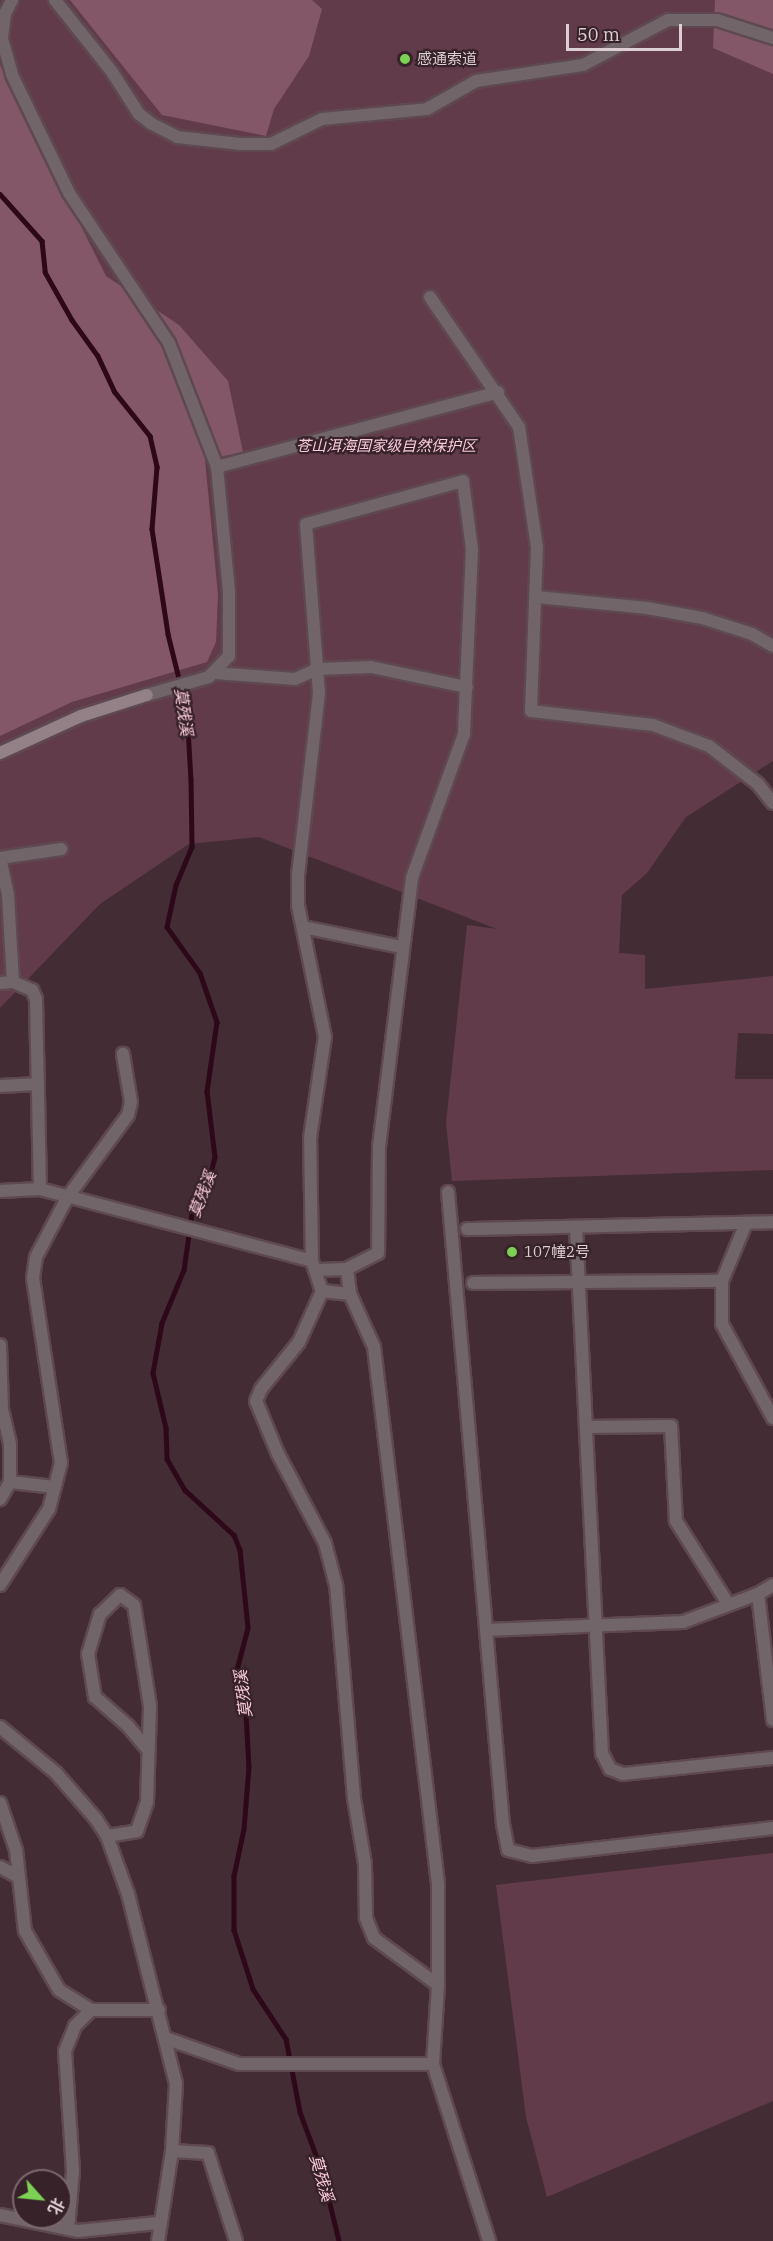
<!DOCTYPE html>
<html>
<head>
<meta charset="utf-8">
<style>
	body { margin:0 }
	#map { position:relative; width:773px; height:2241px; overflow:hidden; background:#432c34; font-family:"IBM Plex Serif","Noto Sans SC",serif }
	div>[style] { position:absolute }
	.green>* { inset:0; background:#623b4a }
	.forest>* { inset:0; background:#845768 }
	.stream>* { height:4.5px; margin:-2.25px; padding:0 2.25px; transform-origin:2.25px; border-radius:2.25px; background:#2d0819 }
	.roads { filter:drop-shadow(2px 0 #5f4951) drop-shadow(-2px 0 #5f4951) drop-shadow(0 2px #5f4951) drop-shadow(0 -2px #5f4951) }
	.street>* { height:12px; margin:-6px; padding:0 6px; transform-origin:6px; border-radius:6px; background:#716569 }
	.secondary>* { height:12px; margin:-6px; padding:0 6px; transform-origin:6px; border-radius:6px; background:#938187 }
	.dots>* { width:16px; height:16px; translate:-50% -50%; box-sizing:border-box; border:3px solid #38222a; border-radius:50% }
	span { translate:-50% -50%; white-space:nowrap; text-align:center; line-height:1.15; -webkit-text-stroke:4.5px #38222a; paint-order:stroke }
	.poi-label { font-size:15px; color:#ddced3 }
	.left { translate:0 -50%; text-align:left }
	.park-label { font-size:15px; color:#f8cadb; font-style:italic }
	.water-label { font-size:16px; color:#f8cada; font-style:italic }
	.north { position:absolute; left:12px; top:2169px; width:60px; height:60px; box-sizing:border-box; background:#38222a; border:2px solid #7a676e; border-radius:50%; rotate:117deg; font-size:16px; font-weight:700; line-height:24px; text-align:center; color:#ddced3 }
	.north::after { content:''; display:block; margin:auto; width:21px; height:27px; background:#7cd154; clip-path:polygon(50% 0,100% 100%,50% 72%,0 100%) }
	.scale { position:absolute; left:566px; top:24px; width:116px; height:27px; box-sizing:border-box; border:3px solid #ddced3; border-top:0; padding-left:8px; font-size:18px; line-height:21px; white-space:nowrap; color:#ddced3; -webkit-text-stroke:4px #38222a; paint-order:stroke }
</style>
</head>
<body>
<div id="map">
	<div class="green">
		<i style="clip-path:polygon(0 0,773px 0,773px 761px,686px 817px,647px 873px,622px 895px,619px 953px,645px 955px,645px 989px,773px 976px,773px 1034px,738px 1033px,735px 1079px,773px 1079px,773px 1170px,452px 1181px,446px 1123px,467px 925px,497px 929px,259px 837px,189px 844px,100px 904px,0 1008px)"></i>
		<i style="clip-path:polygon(773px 1853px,773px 2101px,547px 2197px,526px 2117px,496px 1885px)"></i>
	</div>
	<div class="forest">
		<i style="clip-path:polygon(70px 0,312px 0,322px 9px,309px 56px,274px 109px,266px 136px,162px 115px)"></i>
		<i style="clip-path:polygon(715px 0,773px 0,773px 74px,713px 48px)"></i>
		<i style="clip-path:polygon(0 65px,106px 276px,179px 325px,228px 381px,243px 452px,205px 460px,218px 595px,216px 642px,207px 662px,72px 702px,0 736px)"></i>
	</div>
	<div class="stream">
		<i style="left:0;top:194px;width:63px;rotate:48.2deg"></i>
		<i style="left:42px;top:241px;width:31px;rotate:84deg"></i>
		<i style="left:45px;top:272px;width:55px;rotate:60.6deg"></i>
		<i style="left:72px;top:320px;width:44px;rotate:54.2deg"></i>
		<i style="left:98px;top:356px;width:38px;rotate:65deg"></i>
		<i style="left:114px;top:391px;width:58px;rotate:51.3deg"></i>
		<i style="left:150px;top:436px;width:32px;rotate:77deg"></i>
		<i style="left:157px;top:467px;width:62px;rotate:94.6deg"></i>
		<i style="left:152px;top:529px;width:106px;rotate:81.3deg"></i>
		<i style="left:168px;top:634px;width:79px;rotate:76.1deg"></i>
		<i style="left:187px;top:711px;width:69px;rotate:86.7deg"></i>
		<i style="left:191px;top:780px;width:67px;rotate:89.1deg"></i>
		<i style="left:192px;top:847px;width:41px;rotate:112.8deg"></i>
		<i style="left:176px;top:885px;width:43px;rotate:102.1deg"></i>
		<i style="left:167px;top:927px;width:57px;rotate:54.3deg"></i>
		<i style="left:200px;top:973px;width:52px;rotate:70.9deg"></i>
		<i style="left:217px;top:1022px;width:70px;rotate:98.2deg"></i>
		<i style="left:207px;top:1091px;width:66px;rotate:83.1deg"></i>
		<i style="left:215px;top:1157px;width:32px;rotate:104deg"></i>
		<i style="left:207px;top:1188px;width:24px;rotate:126deg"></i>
		<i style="left:193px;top:1207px;width:64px;rotate:98.1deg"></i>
		<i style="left:184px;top:1270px;width:57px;rotate:112.5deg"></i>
		<i style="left:162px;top:1323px;width:51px;rotate:100.2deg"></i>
		<i style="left:153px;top:1373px;width:57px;rotate:76.7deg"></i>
		<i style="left:166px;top:1428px;width:31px;rotate:88deg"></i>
		<i style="left:167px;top:1459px;width:36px;rotate:60deg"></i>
		<i style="left:185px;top:1490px;width:67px;rotate:42.6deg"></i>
		<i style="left:234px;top:1535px;width:16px;rotate:68deg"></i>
		<i style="left:240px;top:1550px;width:78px;rotate:84.1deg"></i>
		<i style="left:248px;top:1628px;width:43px;rotate:104.7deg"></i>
		<i style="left:237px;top:1670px;width:27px;rotate:73deg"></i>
		<i style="left:245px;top:1696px;width:71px;rotate:86.8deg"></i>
		<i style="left:249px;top:1767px;width:62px;rotate:94.6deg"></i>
		<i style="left:244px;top:1829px;width:48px;rotate:102deg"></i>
		<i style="left:234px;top:1876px;width:54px;rotate:90deg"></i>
		<i style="left:234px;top:1930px;width:62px;rotate:72.1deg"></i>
		<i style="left:253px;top:1989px;width:60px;rotate:56.6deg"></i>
		<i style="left:286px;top:2039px;width:74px;rotate:79.1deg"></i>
		<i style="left:300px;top:2112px;width:63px;rotate:69.6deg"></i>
		<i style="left:322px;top:2171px;width:72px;rotate:76.3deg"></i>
	</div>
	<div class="roads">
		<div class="street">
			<i style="left:12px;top:0;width:16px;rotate:117deg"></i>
			<i style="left:5px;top:14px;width:25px;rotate:97deg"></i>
			<i style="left:2px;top:39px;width:37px;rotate:74deg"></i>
			<i style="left:12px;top:75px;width:131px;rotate:64.2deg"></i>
			<i style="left:69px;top:193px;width:180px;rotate:56.3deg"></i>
			<i style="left:169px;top:343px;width:133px;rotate:68.8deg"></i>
			<i style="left:217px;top:467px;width:126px;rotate:84.5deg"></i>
			<i style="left:229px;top:592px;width:64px;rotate:90deg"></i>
			<i style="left:229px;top:656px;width:29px;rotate:134deg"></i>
			<i style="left:209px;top:677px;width:65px;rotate:163.8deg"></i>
			<i style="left:55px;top:0;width:92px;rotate:51.6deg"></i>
			<i style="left:112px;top:72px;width:50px;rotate:57.3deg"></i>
			<i style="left:139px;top:114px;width:16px;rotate:38deg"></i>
			<i style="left:152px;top:124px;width:28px;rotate:27deg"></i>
			<i style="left:177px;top:137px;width:64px;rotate:6.2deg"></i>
			<i style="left:241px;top:144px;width:30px"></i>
			<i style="left:271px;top:144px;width:57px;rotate:-26.1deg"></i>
			<i style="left:322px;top:119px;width:105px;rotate:-5.4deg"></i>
			<i style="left:427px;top:109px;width:56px;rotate:-29.7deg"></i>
			<i style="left:476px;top:81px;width:108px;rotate:-8.5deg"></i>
			<i style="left:583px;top:65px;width:96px;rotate:-27.9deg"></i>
			<i style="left:668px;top:20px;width:49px"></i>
			<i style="left:717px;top:20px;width:59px;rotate:17.8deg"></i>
			<i style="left:430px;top:297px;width:158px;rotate:55.6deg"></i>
			<i style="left:519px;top:427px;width:121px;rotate:81.5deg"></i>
			<i style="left:537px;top:547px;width:164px;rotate:92.1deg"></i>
			<i style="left:531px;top:711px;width:123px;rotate:6.5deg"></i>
			<i style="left:653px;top:725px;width:60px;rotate:20.6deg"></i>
			<i style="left:709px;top:746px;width:62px;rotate:37.8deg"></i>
			<i style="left:758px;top:784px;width:24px;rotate:52deg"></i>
			<i style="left:217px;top:467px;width:291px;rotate:-14.9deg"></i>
			<i style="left:537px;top:597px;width:111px;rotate:5.7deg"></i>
			<i style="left:647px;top:608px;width:56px;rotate:10.3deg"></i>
			<i style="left:702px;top:618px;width:52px;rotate:17.7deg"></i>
			<i style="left:752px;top:634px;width:24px;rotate:30deg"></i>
			<i style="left:215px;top:673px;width:80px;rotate:4.3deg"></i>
			<i style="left:295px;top:679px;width:24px;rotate:-24deg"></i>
			<i style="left:317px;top:669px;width:54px;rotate:-2.1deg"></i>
			<i style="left:371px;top:667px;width:98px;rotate:11.8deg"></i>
			<i style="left:0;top:858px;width:62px;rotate:-8.4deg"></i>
			<i style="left:303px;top:927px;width:100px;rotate:11.5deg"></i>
			<i style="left:13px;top:982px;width:21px;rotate:23deg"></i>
			<i style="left:32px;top:990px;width:10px;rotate:66deg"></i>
			<i style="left:36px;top:999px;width:190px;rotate:88.8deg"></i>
			<i style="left:0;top:983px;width:13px;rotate:-4deg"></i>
			<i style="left:13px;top:982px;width:87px;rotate:-93.3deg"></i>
			<i style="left:8px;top:895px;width:38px;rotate:-102deg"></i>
			<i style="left:0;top:1086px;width:38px;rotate:-3deg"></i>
			<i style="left:0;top:1191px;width:40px;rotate:-2.9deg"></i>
			<i style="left:40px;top:1189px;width:281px;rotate:14.8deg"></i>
			<i style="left:312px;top:1261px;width:32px;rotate:72deg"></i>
			<i style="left:448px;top:1192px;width:634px;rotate:85.03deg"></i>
			<i style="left:503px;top:1824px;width:26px;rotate:79deg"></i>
			<i style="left:508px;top:1850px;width:25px;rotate:14deg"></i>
			<i style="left:532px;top:1856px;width:243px;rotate:-6.6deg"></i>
			<i style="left:746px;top:1223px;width:63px;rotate:112.5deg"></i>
			<i style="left:722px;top:1281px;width:43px;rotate:90deg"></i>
			<i style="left:722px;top:1324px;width:107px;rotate:61.5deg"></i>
			<i style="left:576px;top:1227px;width:527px;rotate:87.17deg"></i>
			<i style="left:602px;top:1753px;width:18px;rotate:63deg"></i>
			<i style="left:610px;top:1769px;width:14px;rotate:21deg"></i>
			<i style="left:623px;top:1774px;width:151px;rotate:-6.1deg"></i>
			<i style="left:467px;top:1229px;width:306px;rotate:-1.3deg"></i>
			<i style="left:312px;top:1261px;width:123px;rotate:-90.9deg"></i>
			<i style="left:310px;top:1138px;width:102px;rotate:-81.6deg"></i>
			<i style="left:325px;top:1037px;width:134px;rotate:-101.6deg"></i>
			<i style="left:298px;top:906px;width:31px;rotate:-90deg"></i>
			<i style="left:298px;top:875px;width:183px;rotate:-83.4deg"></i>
			<i style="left:319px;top:693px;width:169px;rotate:-94.4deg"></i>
			<i style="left:306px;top:524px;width:163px;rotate:-15.3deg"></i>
			<i style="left:463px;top:481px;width:69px;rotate:82.5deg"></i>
			<i style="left:472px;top:549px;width:185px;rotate:92.5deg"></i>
			<i style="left:464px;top:734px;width:153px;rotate:109.9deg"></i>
			<i style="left:412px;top:878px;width:270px;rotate:97deg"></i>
			<i style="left:379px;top:1146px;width:107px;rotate:90.5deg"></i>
			<i style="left:378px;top:1253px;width:35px;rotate:153deg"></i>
			<i style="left:347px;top:1269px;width:29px;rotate:178deg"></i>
			<i style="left:347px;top:1269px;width:25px;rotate:83deg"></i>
			<i style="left:473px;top:1283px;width:249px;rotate:-0.5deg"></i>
			<i style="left:0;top:1345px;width:64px;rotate:88.2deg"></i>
			<i style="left:2px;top:1409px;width:36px;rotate:77deg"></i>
			<i style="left:10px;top:1444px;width:38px;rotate:90deg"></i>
			<i style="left:10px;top:1482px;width:20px;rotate:120deg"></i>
			<i style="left:586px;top:1427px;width:85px;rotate:-0.7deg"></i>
			<i style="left:671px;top:1426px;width:95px;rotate:87deg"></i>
			<i style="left:676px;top:1521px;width:99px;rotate:57.8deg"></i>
			<i style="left:10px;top:1482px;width:45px;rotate:6.3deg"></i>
			<i style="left:0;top:1585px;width:90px;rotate:-57.2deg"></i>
			<i style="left:49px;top:1509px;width:48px;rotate:-75.4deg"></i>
			<i style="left:61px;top:1463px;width:187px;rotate:-98.6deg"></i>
			<i style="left:33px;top:1278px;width:21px;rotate:-82deg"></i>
			<i style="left:36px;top:1257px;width:67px;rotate:-62.3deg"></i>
			<i style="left:67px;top:1198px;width:103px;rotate:-53.7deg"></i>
			<i style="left:128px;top:1115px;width:13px;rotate:-77deg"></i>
			<i style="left:131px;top:1102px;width:49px;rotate:-99.5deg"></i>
			<i style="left:758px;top:1594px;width:127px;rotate:83.2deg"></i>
			<i style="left:486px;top:1630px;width:197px;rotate:-2.3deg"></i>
			<i style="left:683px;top:1622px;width:80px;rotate:-20.5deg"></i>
			<i style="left:758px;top:1594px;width:17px;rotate:-31deg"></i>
			<i style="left:0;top:1727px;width:72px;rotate:39.4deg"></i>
			<i style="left:56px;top:1773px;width:61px;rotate:49deg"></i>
			<i style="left:96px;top:1819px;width:20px;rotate:57deg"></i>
			<i style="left:107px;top:1836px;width:62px;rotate:70.1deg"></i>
			<i style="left:128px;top:1894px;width:196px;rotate:75.8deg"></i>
			<i style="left:176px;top:2084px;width:67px;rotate:93.4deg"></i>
			<i style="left:172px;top:2151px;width:91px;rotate:98.8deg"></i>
			<i style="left:0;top:1803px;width:50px;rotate:71.2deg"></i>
			<i style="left:16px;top:1850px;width:81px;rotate:83.7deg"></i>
			<i style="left:25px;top:1931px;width:68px;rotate:60deg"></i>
			<i style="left:59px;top:1990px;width:38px;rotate:32deg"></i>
			<i style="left:107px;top:1836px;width:30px;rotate:-9deg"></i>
			<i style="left:137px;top:1831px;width:31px;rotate:-71deg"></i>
			<i style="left:147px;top:1802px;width:96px;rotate:-88.2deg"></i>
			<i style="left:150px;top:1706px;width:102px;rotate:-99deg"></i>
			<i style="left:134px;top:1605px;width:17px;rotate:-144deg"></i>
			<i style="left:120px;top:1595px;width:28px;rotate:136deg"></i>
			<i style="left:100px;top:1614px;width:42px;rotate:106.7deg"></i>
			<i style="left:88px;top:1654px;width:44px;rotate:80.8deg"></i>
			<i style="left:95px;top:1697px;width:44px;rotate:41.3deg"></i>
			<i style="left:128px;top:1726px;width:31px;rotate:50deg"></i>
			<i style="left:0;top:1867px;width:21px;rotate:28deg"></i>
			<i style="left:438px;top:1985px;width:79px;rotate:-143.7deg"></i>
			<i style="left:374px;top:1938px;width:22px;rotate:-112deg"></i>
			<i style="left:366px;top:1918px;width:54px;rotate:-91.1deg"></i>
			<i style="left:365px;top:1864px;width:67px;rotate:-99.5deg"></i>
			<i style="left:354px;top:1798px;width:214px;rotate:-94.8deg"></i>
			<i style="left:336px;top:1585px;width:43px;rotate:-104.7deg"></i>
			<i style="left:325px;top:1543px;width:101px;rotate:-117.8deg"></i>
			<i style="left:278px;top:1454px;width:57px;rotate:-112.5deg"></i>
			<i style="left:256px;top:1401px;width:13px;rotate:-67deg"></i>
			<i style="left:261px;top:1389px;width:60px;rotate:-51deg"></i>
			<i style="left:299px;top:1342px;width:56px;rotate:-65.7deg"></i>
			<i style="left:322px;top:1291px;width:28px;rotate:6deg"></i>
			<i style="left:350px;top:1294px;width:58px;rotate:65.6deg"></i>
			<i style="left:374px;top:1347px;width:541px;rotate:83.2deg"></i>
			<i style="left:438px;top:1884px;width:101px;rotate:90deg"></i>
			<i style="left:438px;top:1985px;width:79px;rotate:93.6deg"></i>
			<i style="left:433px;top:2064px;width:186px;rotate:72.4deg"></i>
			<i style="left:165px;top:2038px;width:78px;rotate:19.4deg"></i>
			<i style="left:239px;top:2064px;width:194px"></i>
			<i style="left:172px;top:2151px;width:36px;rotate:3deg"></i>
			<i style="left:208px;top:2153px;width:92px;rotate:72.3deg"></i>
			<i style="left:0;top:2215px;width:80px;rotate:11.6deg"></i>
			<i style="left:78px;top:2231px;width:80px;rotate:-5.7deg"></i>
			<i style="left:68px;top:2229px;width:58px;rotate:-85.1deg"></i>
			<i style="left:73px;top:2171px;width:120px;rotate:-93.8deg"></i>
			<i style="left:65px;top:2051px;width:27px;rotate:-68deg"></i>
			<i style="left:75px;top:2026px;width:23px;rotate:-45deg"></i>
			<i style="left:91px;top:2010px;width:68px"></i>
		</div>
		<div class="secondary">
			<i style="left:0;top:753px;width:89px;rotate:-24.6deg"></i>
			<i style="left:81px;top:716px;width:69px;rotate:-17.7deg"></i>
		</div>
	</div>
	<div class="dots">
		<i style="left:405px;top:59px;background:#7cd154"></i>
		<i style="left:512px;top:1252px;background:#7cd154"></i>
	</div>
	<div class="poi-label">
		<span class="left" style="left:417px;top:59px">感通索道</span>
		<span class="left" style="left:524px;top:1252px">107幢2号</span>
	</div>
	<div class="park-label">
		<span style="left:386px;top:446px">苍山洱海国家级自然保护区</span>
	</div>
	<div class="water-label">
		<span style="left:184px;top:712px;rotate:82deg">莫残溪</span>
		<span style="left:202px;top:1194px;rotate:-69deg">莫残溪</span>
		<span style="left:243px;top:1694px;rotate:-97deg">莫残溪</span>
		<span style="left:322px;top:2178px;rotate:74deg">莫残溪</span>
	</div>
	<div class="north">北</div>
	<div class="scale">50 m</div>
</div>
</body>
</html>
